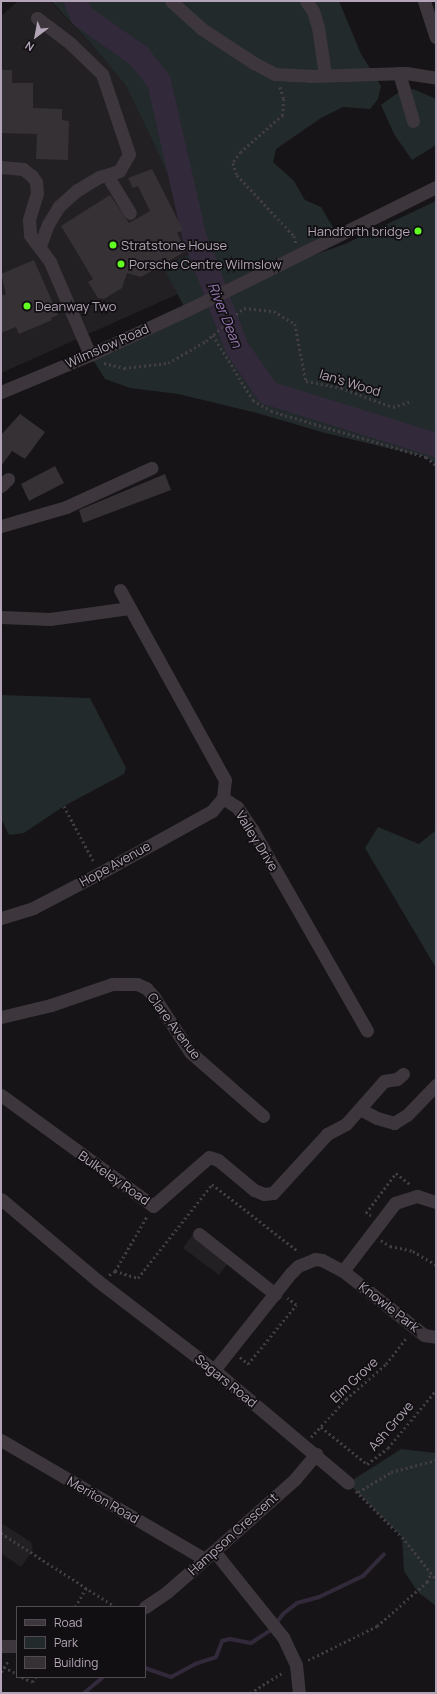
<!DOCTYPE html>
<html>
<head>
<meta charset="utf-8">
<style>
	body { margin:0 }
	#map { position:relative; width:437px; height:1694px; overflow:hidden; background:#161416; font-family:Manrope,sans-serif }
	div>[style] { position:absolute }
	.built>* { inset:0; background:#232023 }
	.green>* { inset:0; background:#222a2b }
	.stream>* { height:4px; margin:-2px; padding:0 2px; transform-origin:2px; border-radius:2px; background:#32293b }
	.river>* { height:24px; margin:-12px; padding:0 12px; transform-origin:12px; border-radius:12px; background:#32293b }
	.building>* { inset:0; background:#353135 }
	.path>* { height:2.5px; margin-top:-1.25px; transform-origin:0; background:repeating-linear-gradient(90deg,#433d44 0 2px,transparent 0 5px) }
	.minor>* { height:13px; margin:-6.5px; padding:0 6.5px; transform-origin:6.5px; border-radius:6.5px; background:#3d373d }
	.dots>* { width:11px; height:11px; translate:-50% -50%; box-sizing:border-box; border:2px solid #110f11; border-radius:50% }
	span { translate:-50% -50%; white-space:nowrap; text-align:center; line-height:1.15; -webkit-text-stroke:3.5px #110f11; paint-order:stroke }
	.poi-label { font-size:13px; color:#b3a5b7 }
	.right { translate:-100% -50%; text-align:right }
	.left { translate:0 -50%; text-align:left }
	.street-label { font-size:13px; color:#b3a5b7 }
	.water-label { font-size:14px; color:#9879b5; font-style:italic }
	.frame { position:absolute; inset:0; border:2px solid #b3a5b7; pointer-events:none }
	.legend { position:absolute; left:16px; top:1606px; width:130px; height:72px; box-sizing:border-box; background:#110f11; border:1px solid #524b53; margin:0; padding:5px 7px; list-style:none; font-size:12px; color:#b3a5b7 }
	.legend li { display:flex; align-items:center; gap:8px; height:20px }
	.legend b { width:20px; border:1px solid #524b53 }
	.north { position:absolute; left:16px; top:16px; width:40px; height:40px; -webkit-text-stroke:3px #110f11; paint-order:stroke; rotate:212deg; font-size:11px; font-weight:700; line-height:16px; text-align:center; color:#b3a5b7 }
	.north::after { content:''; display:block; margin:auto; width:14px; height:18px; background:#b3a5b7; clip-path:polygon(50% 0,100% 100%,50% 72%,0 100%) }
</style>
</head>
<body>
<div id="map">
	<div class="built">
		<i style="clip-path:polygon(18px 1px,50px 1px,95px 48px,126px 86px,162px 161px,181px 209px,188px 255px,163px 267px,178px 294px,1px 373px,1px 16px)"></i>
		<i style="clip-path:polygon(197px 1229px,233px 1256px,219px 1275px,183px 1248px)"></i>
		<i style="clip-path:polygon(1px 1523px,31px 1542px,33px 1550px,21px 1567px,1px 1553px)"></i>
	</div>
	<div class="green">
		<i style="clip-path:polygon(51px 1px,339px 1px,361px 54px,381px 86px,378px 99px,370px 109px,343px 107px,321px 118px,276px 149px,273px 162px,294px 181px,305px 200px,321px 207px,334px 229px,260px 274px,345px 244px,436px 201px,436px 464px,426px 457px,325px 433px,257px 413px,178px 394px,130px 388px,105px 379px,90px 355px,186px 310px,163px 267px,188px 255px,181px 209px,162px 161px,126px 86px,95px 48px)"></i>
		<i style="clip-path:polygon(413px 89px,436px 99px,436px 145px,412px 160px,394px 134px,381px 105px,399px 92px)"></i>
		<i style="clip-path:polygon(1px 695px,90px 698px,126px 768px,124px 774px,64px 806px,24px 833px,9px 835px,1px 818px)"></i>
		<i style="clip-path:polygon(378px 827px,419px 844px,436px 830px,436px 968px,365px 848px)"></i>
		<i style="clip-path:polygon(401px 1449px,436px 1453px,436px 1606px,418px 1592px,404px 1571px,402px 1537px,348px 1483px)"></i>
	</div>
	<div class="stream">
		<i style="left:145px;top:1668px;width:28px;rotate:19deg"></i>
		<i style="left:171px;top:1677px;width:27px;rotate:-28deg"></i>
		<i style="left:195px;top:1664px;width:22px;rotate:-18deg"></i>
		<i style="left:216px;top:1657px;width:17px;rotate:-69deg"></i>
		<i style="left:222px;top:1641px;width:8px;rotate:-14deg"></i>
		<i style="left:230px;top:1639px;width:21px;rotate:11deg"></i>
		<i style="left:251px;top:1643px;width:24px;rotate:-33deg"></i>
		<i style="left:271px;top:1630px;width:20px;rotate:-53deg"></i>
		<i style="left:283px;top:1614px;width:18px;rotate:-38deg"></i>
		<i style="left:297px;top:1603px;width:23px;rotate:-15deg"></i>
		<i style="left:319px;top:1597px;width:49px;rotate:-25.5deg"></i>
		<i style="left:363px;top:1576px;width:30px;rotate:-46deg"></i>
		<i style="left:84px;top:1693px;width:25px;rotate:-40deg"></i>
	</div>
	<div class="river">
		<i style="left:76px;top:1px;width:16px;rotate:68deg"></i>
		<i style="left:82px;top:16px;width:70px;rotate:35.1deg"></i>
		<i style="left:139px;top:56px;width:33px;rotate:52deg"></i>
		<i style="left:159px;top:82px;width:157px;rotate:77.1deg"></i>
		<i style="left:194px;top:235px;width:121px;rotate:69.2deg"></i>
		<i style="left:237px;top:348px;width:55px;rotate:55.4deg"></i>
		<i style="left:268px;top:393px;width:176px;rotate:17.2deg"></i>
	</div>
	<div class="building">
		<i style="clip-path:polygon(1px 70px,12px 70px,12px 83px,33px 83px,33px 108px,62px 109px,62px 120px,69px 121px,68px 160px,36px 159px,37px 134px,1px 133px)"></i>
		<i style="clip-path:polygon(152px 169px,183px 230px,177px 233px,186px 251px,141px 277px,127px 273px,122px 288px,104px 299px,98px 298px,88px 282px,93px 279px,61px 226px,110px 195px,129px 223px,150px 211px,138px 186px,133px 188px,128px 178px)"></i>
		<i style="clip-path:polygon(34px 260px,58px 315px,51px 318px,52px 320px,19px 334px,16px 327px,1px 333px,1px 296px,6px 294px,1px 274px)"></i>
		<i style="clip-path:polygon(20px 414px,45px 432px,25px 459px,12px 451px,1px 466px,1px 435px)"></i>
		<i style="clip-path:polygon(55px 466px,64px 483px,29px 501px,21px 484px)"></i>
		<i style="clip-path:polygon(165px 474px,171px 490px,83px 523px,79px 510px)"></i>
	</div>
	<div class="path">
		<i style="left:280px;top:87px;width:13px;rotate:72deg"></i>
		<i style="left:284px;top:99px;width:16px;rotate:94deg"></i>
		<i style="left:283px;top:115px;width:56px;rotate:138.6deg"></i>
		<i style="left:241px;top:152px;width:14px;rotate:126deg"></i>
		<i style="left:233px;top:163px;width:13px;rotate:72deg"></i>
		<i style="left:237px;top:175px;width:83px;rotate:46.9deg"></i>
		<i style="left:294px;top:236px;width:7px;rotate:74deg"></i>
		<i style="left:213px;top:335px;width:76px;rotate:58.4deg"></i>
		<i style="left:253px;top:400px;width:21px;rotate:31deg"></i>
		<i style="left:271px;top:411px;width:162px;rotate:16.5deg"></i>
		<i style="left:426px;top:457px;width:13px;rotate:39deg"></i>
		<i style="left:104px;top:363px;width:21px;rotate:14deg"></i>
		<i style="left:124px;top:368px;width:44px;rotate:-6.5deg"></i>
		<i style="left:168px;top:363px;width:44px;rotate:-30.1deg"></i>
		<i style="left:206px;top:341px;width:50px;rotate:-41deg"></i>
		<i style="left:244px;top:308px;width:30px;rotate:6deg"></i>
		<i style="left:274px;top:311px;width:25px;rotate:32deg"></i>
		<i style="left:295px;top:324px;width:58px;rotate:79.1deg"></i>
		<i style="left:306px;top:381px;width:36px;rotate:11deg"></i>
		<i style="left:341px;top:388px;width:55px;rotate:20.1deg"></i>
		<i style="left:393px;top:407px;width:20px;rotate:-18deg"></i>
		<i style="left:64px;top:806px;width:64px;rotate:61.8deg"></i>
		<i style="left:371px;top:1216px;width:6px;rotate:-149deg"></i>
		<i style="left:366px;top:1213px;width:50px;rotate:-53.1deg"></i>
		<i style="left:396px;top:1173px;width:19px;rotate:39deg"></i>
		<i style="left:381px;top:1240px;width:11px;rotate:34deg"></i>
		<i style="left:390px;top:1246px;width:24px;rotate:12deg"></i>
		<i style="left:413px;top:1251px;width:27px;rotate:31deg"></i>
		<i style="left:115px;top:1271px;width:64px;rotate:-59.8deg"></i>
		<i style="left:109px;top:1275px;width:7px;rotate:-34deg"></i>
		<i style="left:115px;top:1271px;width:24px;rotate:17deg"></i>
		<i style="left:138px;top:1278px;width:120px;rotate:-51.8deg"></i>
		<i style="left:212px;top:1184px;width:110px;rotate:38deg"></i>
		<i style="left:240px;top:1357px;width:11px;rotate:41deg"></i>
		<i style="left:248px;top:1364px;width:76px;rotate:-50.9deg"></i>
		<i style="left:296px;top:1305px;width:11px;rotate:-142deg"></i>
		<i style="left:321px;top:1427px;width:59px;rotate:38.8deg"></i>
		<i style="left:367px;top:1464px;width:26px;rotate:-37deg"></i>
		<i style="left:388px;top:1448px;width:75px;rotate:-50.4deg"></i>
		<i style="left:311px;top:1437px;width:52px;rotate:-47.4deg"></i>
		<i style="left:346px;top:1399px;width:53px;rotate:-41.2deg"></i>
		<i style="left:386px;top:1364px;width:34px;rotate:-52deg"></i>
		<i style="left:356px;top:1491px;width:65px;rotate:45deg"></i>
		<i style="left:402px;top:1537px;width:54px;rotate:51deg"></i>
		<i style="left:358px;top:1492px;width:39px;rotate:-31deg"></i>
		<i style="left:391px;top:1472px;width:47px;rotate:-14.9deg"></i>
		<i style="left:1px;top:1533px;width:137px;rotate:32.8deg"></i>
		<i style="left:75px;top:1607px;width:22px;rotate:-60deg"></i>
		<i style="left:308px;top:1660px;width:77px;rotate:-26.2deg"></i>
		<i style="left:377px;top:1626px;width:67px;rotate:-41.3deg"></i>
		<i style="left:427px;top:1582px;width:10px;rotate:-66deg"></i>
		<i style="left:4px;top:1667px;width:15px;rotate:28deg"></i>
		<i style="left:1px;top:1672px;width:15px;rotate:-58deg"></i>
		<i style="left:22px;top:1677px;width:11px;rotate:27deg"></i>
		<i style="left:32px;top:1682px;width:6px;rotate:-59deg"></i>
		<i style="left:250px;top:1693px;width:40px;rotate:-32deg"></i>
	</div>
	<div class="minor">
		<i style="left:171px;top:1px;width:42px;rotate:42.1deg"></i>
		<i style="left:202px;top:29px;width:62px;rotate:33.2deg"></i>
		<i style="left:254px;top:63px;width:24px;rotate:28deg"></i>
		<i style="left:275px;top:74px;width:35px;rotate:3deg"></i>
		<i style="left:310px;top:76px;width:96px;rotate:-1.8deg"></i>
		<i style="left:406px;top:73px;width:30px;rotate:9deg"></i>
		<i style="left:306px;top:1px;width:12px;rotate:55deg"></i>
		<i style="left:313px;top:11px;width:17px;rotate:73deg"></i>
		<i style="left:318px;top:27px;width:49px;rotate:81.7deg"></i>
		<i style="left:424px;top:1px;width:38px;rotate:72deg"></i>
		<i style="left:37px;top:18px;width:41px;rotate:37.1deg"></i>
		<i style="left:70px;top:43px;width:45px;rotate:44.1deg"></i>
		<i style="left:102px;top:74px;width:84px;rotate:71.4deg"></i>
		<i style="left:129px;top:154px;width:20px;rotate:120deg"></i>
		<i style="left:119px;top:171px;width:21px;rotate:163deg"></i>
		<i style="left:99px;top:177px;width:26px;rotate:149deg"></i>
		<i style="left:77px;top:190px;width:24px;rotate:138deg"></i>
		<i style="left:59px;top:206px;width:21px;rotate:121deg"></i>
		<i style="left:48px;top:224px;width:23px;rotate:110deg"></i>
		<i style="left:399px;top:73px;width:50px;rotate:73.7deg"></i>
		<i style="left:1px;top:167px;width:22px;rotate:5deg"></i>
		<i style="left:23px;top:169px;width:11px;rotate:38deg"></i>
		<i style="left:32px;top:176px;width:7px;rotate:56deg"></i>
		<i style="left:36px;top:182px;width:11px;rotate:85deg"></i>
		<i style="left:37px;top:193px;width:28px;rotate:107deg"></i>
		<i style="left:29px;top:220px;width:15px;rotate:86deg"></i>
		<i style="left:30px;top:235px;width:34px;rotate:53deg"></i>
		<i style="left:50px;top:262px;width:101px;rotate:66.7deg"></i>
		<i style="left:107px;top:175px;width:44px;rotate:58.8deg"></i>
		<i style="left:1px;top:392px;width:96px;rotate:-22.6deg"></i>
		<i style="left:90px;top:355px;width:107px;rotate:-24.9deg"></i>
		<i style="left:187px;top:310px;width:278px;rotate:-26.3deg"></i>
		<i style="left:1px;top:486px;width:10px;rotate:-45deg"></i>
		<i style="left:1px;top:526px;width:68px;rotate:-16.3deg"></i>
		<i style="left:66px;top:507px;width:94px;rotate:-24.6deg"></i>
		<i style="left:1px;top:617px;width:49px;rotate:2.3deg"></i>
		<i style="left:50px;top:619px;width:80px;rotate:-7.9deg"></i>
		<i style="left:223px;top:798px;width:17px;rotate:33deg"></i>
		<i style="left:237px;top:807px;width:27px;rotate:56deg"></i>
		<i style="left:252px;top:829px;width:232px;rotate:60.3deg"></i>
		<i style="left:1px;top:918px;width:34px;rotate:-17deg"></i>
		<i style="left:33px;top:908px;width:76px;rotate:-27.6deg"></i>
		<i style="left:100px;top:873px;width:128px;rotate:-29deg"></i>
		<i style="left:212px;top:811px;width:17px;rotate:-50deg"></i>
		<i style="left:223px;top:798px;width:18px;rotate:-84deg"></i>
		<i style="left:225px;top:780px;width:217px;rotate:-118.9deg"></i>
		<i style="left:1px;top:1017px;width:51px;rotate:-13.5deg"></i>
		<i style="left:51px;top:1005px;width:65px;rotate:-19deg"></i>
		<i style="left:112px;top:984px;width:25px"></i>
		<i style="left:137px;top:984px;width:10px;rotate:24deg"></i>
		<i style="left:146px;top:988px;width:12px;rotate:48deg"></i>
		<i style="left:154px;top:997px;width:66px;rotate:56.8deg"></i>
		<i style="left:190px;top:1052px;width:97px;rotate:41.2deg"></i>
		<i style="left:1px;top:1095px;width:188px;rotate:36.1deg"></i>
		<i style="left:153px;top:1206px;width:74px;rotate:-41.2deg"></i>
		<i style="left:209px;top:1157px;width:9px;rotate:18deg"></i>
		<i style="left:218px;top:1160px;width:47px;rotate:39.8deg"></i>
		<i style="left:254px;top:1190px;width:11px;rotate:22deg"></i>
		<i style="left:264px;top:1194px;width:9px;rotate:-6deg"></i>
		<i style="left:273px;top:1193px;width:80px;rotate:-47.5deg"></i>
		<i style="left:327px;top:1134px;width:21px;rotate:-28deg"></i>
		<i style="left:346px;top:1124px;width:57px;rotate:-48.5deg"></i>
		<i style="left:384px;top:1081px;width:13px;rotate:-9deg"></i>
		<i style="left:397px;top:1079px;width:8px;rotate:-40deg"></i>
		<i style="left:360px;top:1109px;width:19px;rotate:28deg"></i>
		<i style="left:377px;top:1118px;width:18px;rotate:16deg"></i>
		<i style="left:394px;top:1123px;width:15px;rotate:-32deg"></i>
		<i style="left:407px;top:1115px;width:42px;rotate:-46deg"></i>
		<i style="left:1px;top:1199px;width:127px;rotate:40.2deg"></i>
		<i style="left:98px;top:1281px;width:146px;rotate:37.5deg"></i>
		<i style="left:214px;top:1370px;width:175px;rotate:40.1deg"></i>
		<i style="left:199px;top:1234px;width:97px;rotate:38.3deg"></i>
		<i style="left:343px;top:1271px;width:86px;rotate:-52.6deg"></i>
		<i style="left:395px;top:1203px;width:23px;rotate:-18deg"></i>
		<i style="left:417px;top:1196px;width:20px;rotate:18deg"></i>
		<i style="left:214px;top:1370px;width:124px;rotate:-51.6deg"></i>
		<i style="left:291px;top:1273px;width:10px;rotate:-45deg"></i>
		<i style="left:298px;top:1266px;width:18px;rotate:-22deg"></i>
		<i style="left:315px;top:1259px;width:7px;rotate:8deg"></i>
		<i style="left:322px;top:1260px;width:24px;rotate:28deg"></i>
		<i style="left:343px;top:1271px;width:103px;rotate:38.3deg"></i>
		<i style="left:424px;top:1335px;width:12px;rotate:9deg"></i>
		<i style="left:1px;top:1440px;width:236px;rotate:30.3deg"></i>
		<i style="left:214px;top:1551px;width:110px;rotate:51.3deg"></i>
		<i style="left:283px;top:1637px;width:31px;rotate:65deg"></i>
		<i style="left:296px;top:1665px;width:28px;rotate:84deg"></i>
		<i style="left:145px;top:1607px;width:27px;rotate:-34deg"></i>
		<i style="left:167px;top:1592px;width:62px;rotate:-41.1deg"></i>
		<i style="left:214px;top:1551px;width:108px;rotate:-41.6deg"></i>
		<i style="left:295px;top:1479px;width:33px;rotate:-50deg"></i>
		<i style="left:1px;top:1646px;width:16px"></i>
	</div>
	<div class="dots">
		<i style="left:418px;top:231px;background:#62ff23"></i>
		<i style="left:113px;top:245px;background:#62ff23"></i>
		<i style="left:121px;top:264px;background:#62ff23"></i>
		<i style="left:27px;top:306px;background:#62ff23"></i>
	</div>
	<div class="poi-label">
		<span class="right" style="left:410px;top:231px">Handforth bridge</span>
		<span class="left" style="left:121px;top:245px">Stratstone House</span>
		<span class="left" style="left:129px;top:264px">Porsche Centre Wilmslow</span>
		<span class="left" style="left:35px;top:306px">Deanway Two</span>
	</div>
	<div class="street-label">
		<span style="left:107px;top:346px;rotate:-24deg">Wilmslow Road</span>
		<span style="left:350px;top:383px;rotate:17deg">Ian's Wood</span>
		<span style="left:257px;top:841px;rotate:58deg">Valley Drive</span>
		<span style="left:115px;top:864px;rotate:-29deg">Hope Avenue</span>
		<span style="left:174px;top:1026px;rotate:53deg">Clare Avenue</span>
		<span style="left:114px;top:1178px;rotate:35deg">Bulkeley Road</span>
		<span style="left:389px;top:1307px;rotate:38deg">Knowle Park</span>
		<span style="left:354px;top:1380px;rotate:-43deg">Elm Grove</span>
		<span style="left:226px;top:1381px;rotate:39deg">Sagars Road</span>
		<span style="left:391px;top:1426px;rotate:-49deg">Ash Grove</span>
		<span style="left:103px;top:1500px;rotate:30deg">Meriton Road</span>
		<span style="left:233px;top:1534px;rotate:-42deg">Hampson Crescent</span>
	</div>
	<div class="water-label">
		<span style="left:225px;top:315px;rotate:68deg">River Dean</span>
	</div>
	<div class="frame"></div>
	<ul class="legend">
	<li><b style="height:5px;background:#3d373d"></b>Road</li>
	<li><b style="height:11px;background:#222a2b"></b>Park</li>
	<li><b style="height:11px;background:#353135"></b>Building</li>
	</ul>
	<div class="north">N</div>
</div>
</body>
</html>
